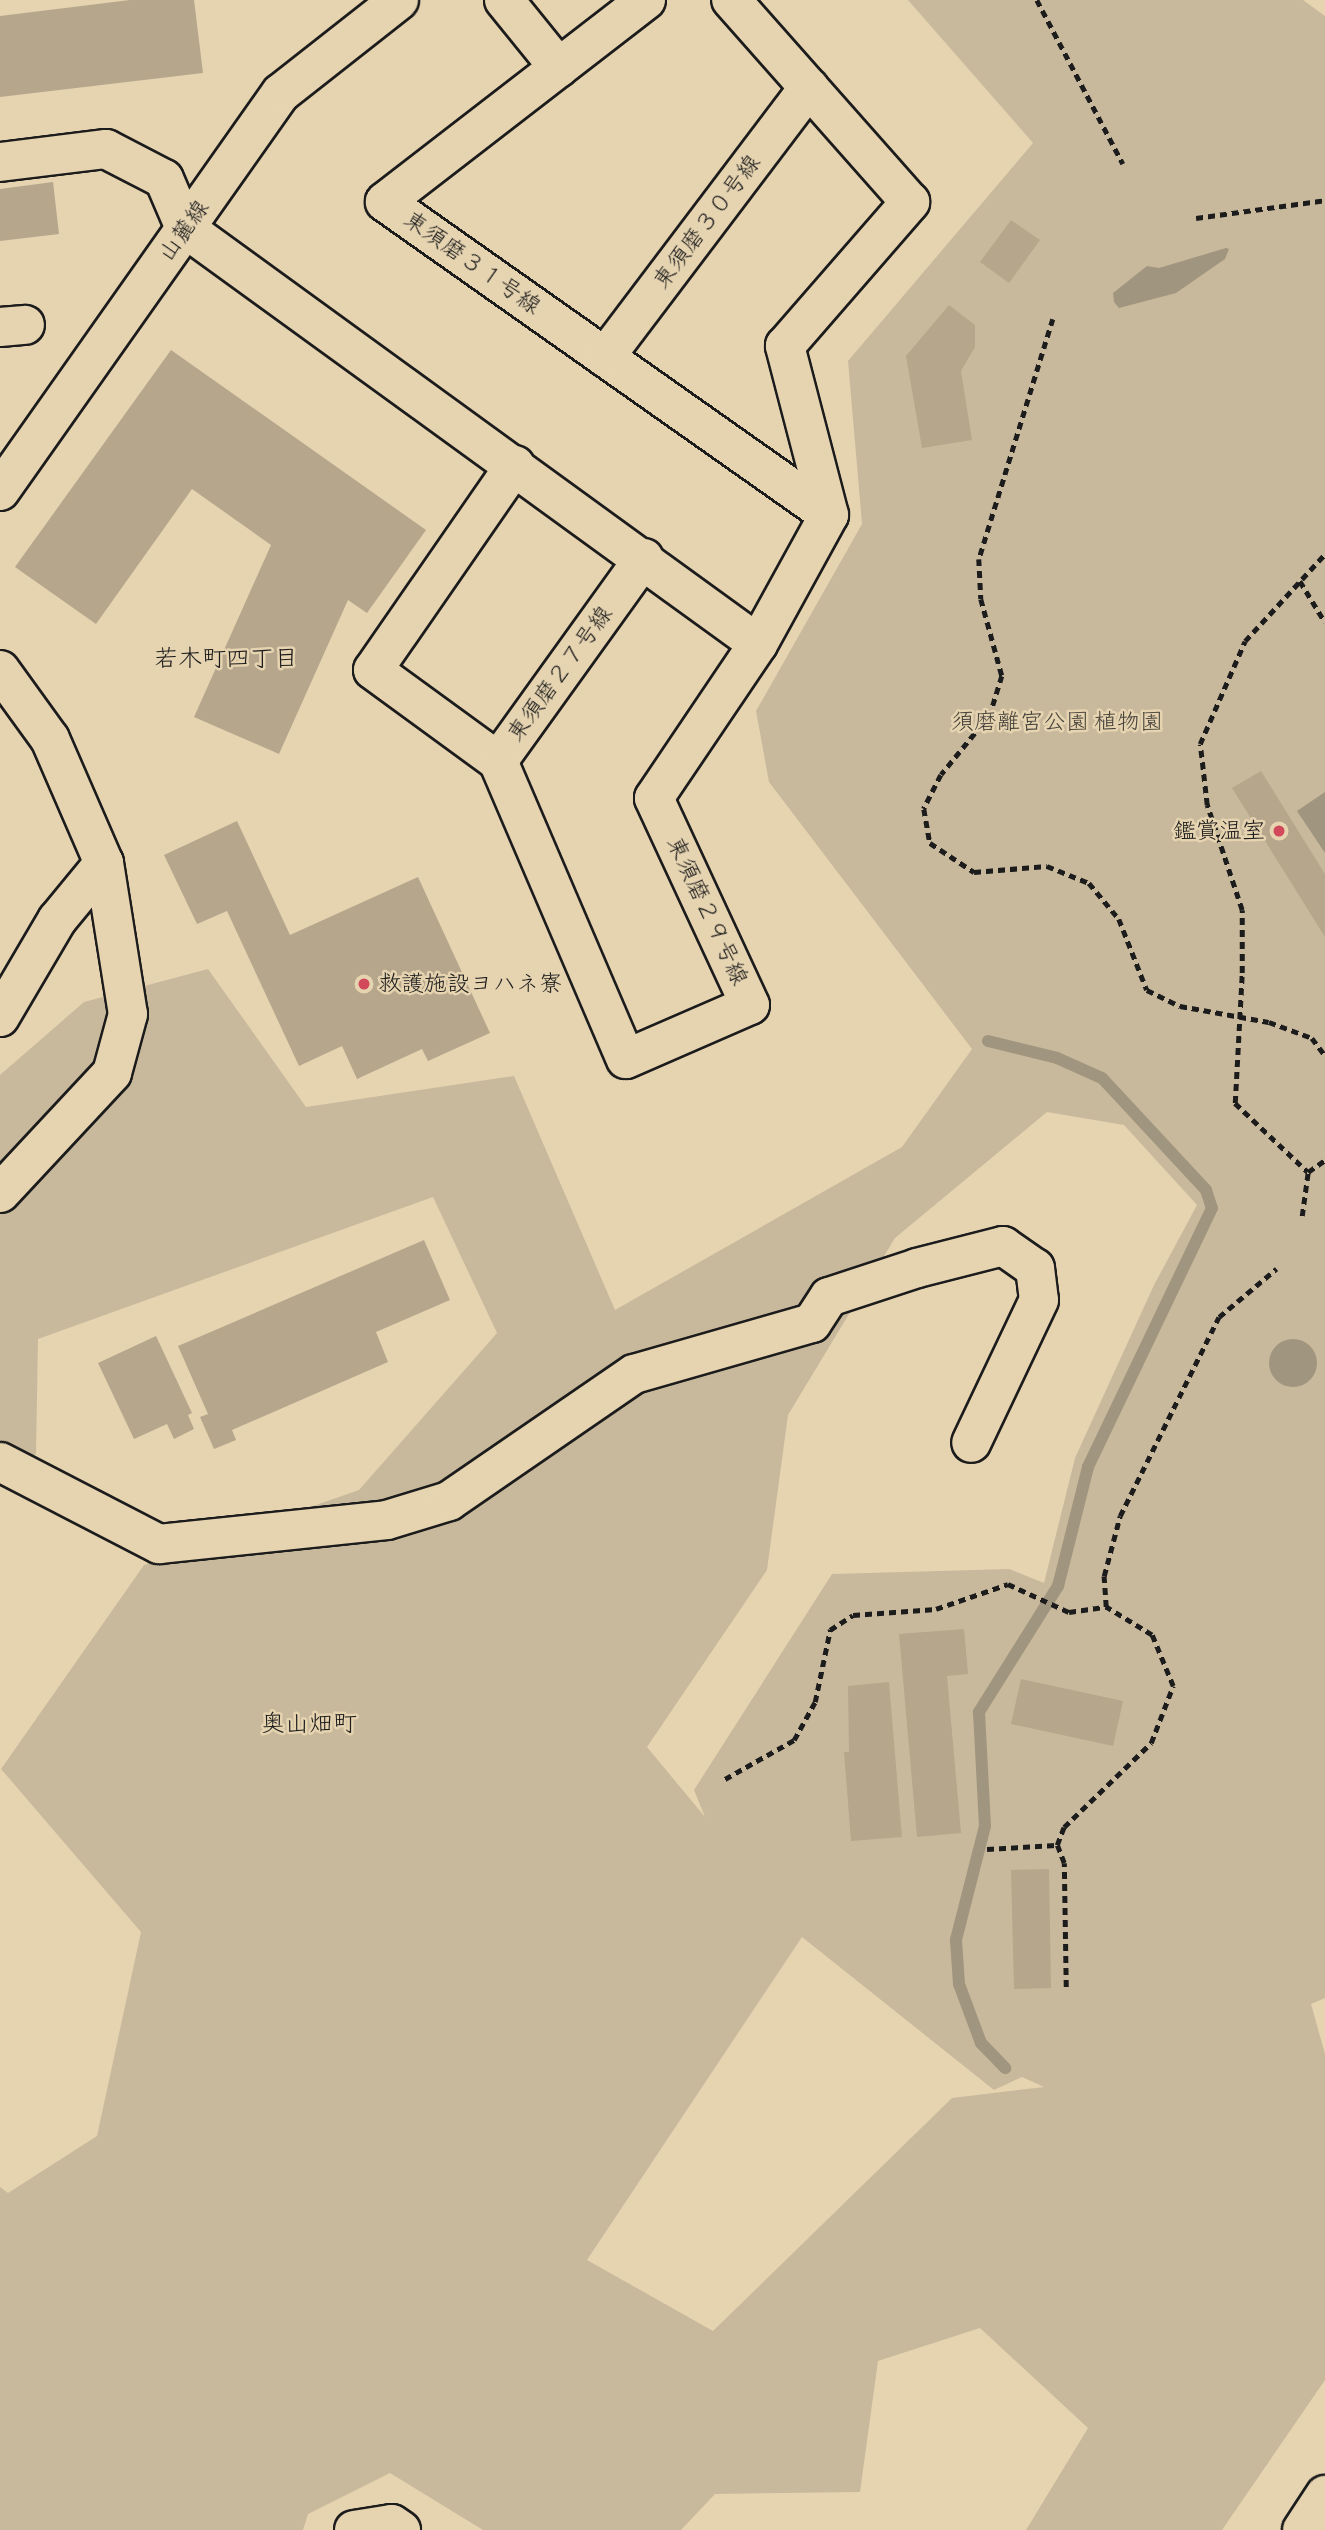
<!DOCTYPE html>
<html>
<head>
<meta charset="utf-8">
<style>
	body { margin:0 }
	#map { position:relative; width:1325px; height:2530px; overflow:hidden; background:#e6d4b1; font-family:Pangolin,"Klee One",sans-serif }
	div>[style] { position:absolute }
	.green>* { inset:0; background:#c9b99c }
	.water>* { inset:0; background:#a0957e }
	.round { border-radius:50% }
	.stream>* { height:12px; margin:-6px; padding:0 6px; transform-origin:6px; border-radius:6px; background:#a0957e }
	.building>* { inset:0; background:#b5a68c }
	.path>* { height:4.5px; margin-top:-2.25px; transform-origin:0; background:repeating-linear-gradient(90deg,#1c1c1c 0 7px,transparent 0 12px) }
	.roads { filter:drop-shadow(2px 0 #1c1c1c) drop-shadow(-2px 0 #1c1c1c) drop-shadow(0 2px #1c1c1c) drop-shadow(0 -2px #1c1c1c) }
	.minor>* { height:38px; margin:-19px; padding:0 19px; transform-origin:19px; border-radius:19px; background:#e6d4b1 }
	.major>* { height:38px; margin:-19px; padding:0 19px; transform-origin:19px; border-radius:19px; background:#e6d4b1 }
	.path-bridge>* { height:4.5px; margin-top:-2.25px; transform-origin:0; background:repeating-linear-gradient(90deg,#1c1c1c 0 7px,transparent 0 12px) }
	.dots>* { width:19px; height:19px; translate:-50% -50%; box-sizing:border-box; border:4px solid #e6d4b1; border-radius:50% }
	span { translate:-50% -50%; white-space:nowrap; text-align:center; line-height:1.15; -webkit-text-stroke:5px #e6d4b1; paint-order:stroke }
	.street-label { font-size:23px; color:#1c1c1c }
	.park-label { font-size:23px; color:#47433c }
	.poi-label { font-size:23px; color:#1c1c1c }
	.right { translate:-100% -50%; text-align:right }
	.left { translate:0 -50%; text-align:left }
	.neighbourhood-label { font-size:24px; color:#1c1c1c }
</style>
</head>
<body>
<div id="map">
	<div class="green">
		<i style="clip-path:polygon(evenodd,908px 0,1303px 0,1325px 16px,1325px 1998px,1311px 2004px,1325px 2054px,1325px 2380px,1222px 2530px,1026px 2530px,1088px 2428px,980px 2328px,878px 2361px,860px 2492px,715px 2494px,681px 2530px,483px 2530px,390px 2473px,308px 2514px,303px 2530px,0 2530px,0 2187px,8px 2193px,97px 2136px,141px 1932px,1px 1769px,144px 1565px,359px 1490px,497px 1333px,433px 1197px,38px 1339px,36px 1454px,0 1479px,0 1075px,84px 1002px,208px 969px,306px 1107px,514px 1076px,615px 1310px,902px 1147px,972px 1049px,769px 782px,756px 711px,862px 524px,848px 361px,1033px 143px,908px 0,1047px 1112px,1124px 1125px,1197px 1205px,1154px 1285px,1075px 1458px,1044px 1583px,1009px 1569px,832px 1574px,694px 1790px,705px 1817px,647px 1747px,767px 1570px,788px 1415px,895px 1238px,1047px 1112px,908px 0,802px 1937px,994px 2090px,1022px 2077px,1044px 2087px,952px 2098px,713px 2331px,587px 2260px,802px 1937px)"></i>
	</div>
	<div class="water">
		<i style="clip-path:polygon(1226px 248px,1229px 249px,1225px 259px,1176px 293px,1119px 308px,1114px 302px,1113px 293px,1147px 266px,1159px 268px)"></i>
		<i style="clip-path:polygon(1325px 792px,1325px 853px,1297px 811px)"></i>
		<i class="round" style="left:1269px;top:1339px;width:48px;height:48px"></i>
	</div>
	<div class="stream">
		<i style="left:988px;top:1041px;width:71px;rotate:13.8deg"></i>
		<i style="left:1057px;top:1058px;width:49px;rotate:24deg"></i>
		<i style="left:1102px;top:1078px;width:153px;rotate:47.1deg"></i>
		<i style="left:1206px;top:1190px;width:19px;rotate:72deg"></i>
		<i style="left:1212px;top:1208px;width:287px;rotate:115.6deg"></i>
		<i style="left:1088px;top:1467px;width:123px;rotate:104.1deg"></i>
		<i style="left:1058px;top:1586px;width:149px;rotate:122.1deg"></i>
		<i style="left:979px;top:1712px;width:114px;rotate:87deg"></i>
		<i style="left:985px;top:1826px;width:118px;rotate:104.3deg"></i>
		<i style="left:956px;top:1940px;width:44px;rotate:86.1deg"></i>
		<i style="left:959px;top:1984px;width:63px;rotate:69.6deg"></i>
		<i style="left:981px;top:2043px;width:35px;rotate:46deg"></i>
	</div>
	<div class="building">
		<i style="clip-path:polygon(130px 0,194px 0,203px 73px,0 97px,0 16px)"></i>
		<i style="clip-path:polygon(53px 182px,59px 234px,0 241px,0 189px)"></i>
		<i style="clip-path:polygon(1011px 220px,1040px 240px,1009px 283px,980px 262px)"></i>
		<i style="clip-path:polygon(949px 305px,975px 325px,975px 347px,961px 371px,972px 440px,922px 448px,906px 356px)"></i>
		<i style="clip-path:polygon(171px 350px,426px 530px,367px 613px,348px 600px,279px 754px,194px 717px,271px 545px,192px 489px,96px 624px,15px 567px)"></i>
		<i style="clip-path:polygon(1261px 771px,1325px 874px,1325px 937px,1232px 788px)"></i>
		<i style="clip-path:polygon(237px 821px,290px 935px,418px 877px,490px 1033px,428px 1061px,422px 1049px,357px 1079px,342px 1046px,299px 1066px,227px 911px,197px 924px,164px 855px)"></i>
		<i style="clip-path:polygon(424px 1240px,450px 1300px,376px 1332px,388px 1362px,232px 1430px,236px 1440px,214px 1449px,200px 1417px,208px 1414px,178px 1346px)"></i>
		<i style="clip-path:polygon(156px 1336px,192px 1413px,188px 1415px,194px 1429px,174px 1439px,167px 1424px,134px 1439px,98px 1363px)"></i>
		<i style="clip-path:polygon(964px 1629px,968px 1674px,947px 1676px,961px 1833px,917px 1837px,899px 1634px)"></i>
		<i style="clip-path:polygon(1021px 1679px,1123px 1701px,1113px 1746px,1011px 1724px)"></i>
		<i style="clip-path:polygon(889px 1682px,902px 1837px,851px 1841px,844px 1752px,849px 1752px,848px 1686px)"></i>
		<i style="clip-path:polygon(1049px 1869px,1051px 1988px,1014px 1989px,1011px 1870px)"></i>
	</div>
	<div class="path">
		<i style="left:1037px;top:0;width:185px;rotate:62.3deg"></i>
		<i style="left:1196px;top:218px;width:130px;rotate:-7.9deg"></i>
		<i style="left:1053px;top:319px;width:251px;rotate:107.1deg"></i>
		<i style="left:979px;top:559px;width:40px;rotate:87.1deg"></i>
		<i style="left:981px;top:599px;width:80px;rotate:74.7deg"></i>
		<i style="left:1002px;top:676px;width:41px;rotate:107.1deg"></i>
		<i style="left:990px;top:715px;width:77px;rotate:129.2deg"></i>
		<i style="left:941px;top:775px;width:38px;rotate:117deg"></i>
		<i style="left:924px;top:809px;width:35px;rotate:80deg"></i>
		<i style="left:930px;top:843px;width:53px;rotate:33.4deg"></i>
		<i style="left:974px;top:872px;width:73px;rotate:-4.7deg"></i>
		<i style="left:1047px;top:866px;width:45px;rotate:22deg"></i>
		<i style="left:1089px;top:883px;width:47px;rotate:50.2deg"></i>
		<i style="left:1119px;top:919px;width:76px;rotate:68.5deg"></i>
		<i style="left:1147px;top:990px;width:37px;rotate:26deg"></i>
		<i style="left:1180px;top:1006px;width:90px;rotate:10.2deg"></i>
		<i style="left:1269px;top:1022px;width:46px;rotate:20.4deg"></i>
		<i style="left:1312px;top:1038px;width:21px;rotate:53deg"></i>
		<i style="left:1300px;top:581px;width:48px;rotate:58.6deg"></i>
		<i style="left:1242px;top:973px;width:63px;rotate:-90deg"></i>
		<i style="left:1242px;top:910px;width:111px;rotate:-108.4deg"></i>
		<i style="left:1207px;top:805px;width:61px;rotate:-96.5deg"></i>
		<i style="left:1200px;top:744px;width:112px;rotate:-66.4deg"></i>
		<i style="left:1245px;top:641px;width:118px;rotate:-47.4deg"></i>
		<i style="left:1235px;top:1103px;width:100px;rotate:43.4deg"></i>
		<i style="left:1302px;top:1216px;width:44px;rotate:-82.2deg"></i>
		<i style="left:1308px;top:1172px;width:21px;rotate:-35deg"></i>
		<i style="left:725px;top:1779px;width:79px;rotate:-29.5deg"></i>
		<i style="left:794px;top:1740px;width:43px;rotate:-61.1deg"></i>
		<i style="left:815px;top:1702px;width:74px;rotate:-78.2deg"></i>
		<i style="left:830px;top:1630px;width:27px;rotate:-33deg"></i>
		<i style="left:853px;top:1615px;width:83px;rotate:-4.1deg"></i>
		<i style="left:936px;top:1609px;width:76px;rotate:-19.1deg"></i>
		<i style="left:1008px;top:1584px;width:67px;rotate:24.7deg"></i>
		<i style="left:1069px;top:1612px;width:37px;rotate:-8deg"></i>
		<i style="left:987px;top:1849px;width:69px;rotate:-3.3deg"></i>
		<i style="left:1066px;top:1987px;width:124px;rotate:-90.9deg"></i>
		<i style="left:1064px;top:1863px;width:19px;rotate:-111deg"></i>
		<i style="left:1057px;top:1845px;width:19px;rotate:-69deg"></i>
		<i style="left:1064px;top:1827px;width:121px;rotate:-44deg"></i>
		<i style="left:1151px;top:1743px;width:61px;rotate:-68.9deg"></i>
		<i style="left:1173px;top:1686px;width:55px;rotate:-112.4deg"></i>
		<i style="left:1152px;top:1635px;width:54px;rotate:-148.7deg"></i>
		<i style="left:1106px;top:1607px;width:31px;rotate:-94deg"></i>
		<i style="left:1104px;top:1576px;width:62px;rotate:-75.1deg"></i>
		<i style="left:1120px;top:1516px;width:222px;rotate:-63.6deg"></i>
		<i style="left:1219px;top:1317px;width:75px;rotate:-40.1deg"></i>
	</div>
	<div class="roads">
		<div class="minor">
			<i style="left:504px;top:0;width:87px;rotate:51deg"></i>
			<i style="left:646px;top:0;width:330px;rotate:142.3deg"></i>
			<i style="left:385px;top:202px;width:543px;rotate:35.18deg"></i>
			<i style="left:0;top:162px;width:107px;rotate:-7deg"></i>
			<i style="left:106px;top:149px;width:65px;rotate:27.3deg"></i>
			<i style="left:164px;top:179px;width:53px;rotate:66.8deg"></i>
			<i style="left:185px;top:228px;width:708px;rotate:35.98deg"></i>
			<i style="left:0;top:327px;width:25px;rotate:-5deg"></i>
			<i style="left:605px;top:357px;width:338px;rotate:-52.9deg"></i>
			<i style="left:515px;top:465px;width:249px;rotate:124.7deg"></i>
			<i style="left:373px;top:670px;width:155px;rotate:36.1deg"></i>
			<i style="left:498px;top:761px;width:250px;rotate:-54.3deg"></i>
			<i style="left:0;top:670px;width:85px;rotate:54.1deg"></i>
			<i style="left:50px;top:739px;width:135px;rotate:66.5deg"></i>
			<i style="left:104px;top:863px;width:153px;rotate:81deg"></i>
			<i style="left:128px;top:1014px;width:61px;rotate:105.2deg"></i>
			<i style="left:112px;top:1073px;width:164px;rotate:133deg"></i>
			<i style="left:498px;top:761px;width:324px;rotate:66.8deg"></i>
			<i style="left:626px;top:1059px;width:135px;rotate:-23.5deg"></i>
			<i style="left:750px;top:1005px;width:228px;rotate:-114.9deg"></i>
			<i style="left:654px;top:798px;width:186px;rotate:-56deg"></i>
			<i style="left:758px;top:644px;width:147px;rotate:-61.2deg"></i>
			<i style="left:829px;top:515px;width:175px;rotate:-104.6deg"></i>
			<i style="left:785px;top:346px;width:191px;rotate:-49deg"></i>
			<i style="left:910px;top:202px;width:270px;rotate:-131.5deg"></i>
			<i style="left:0;top:1017px;width:113px;rotate:-59.6deg"></i>
			<i style="left:57px;top:920px;width:74px;rotate:-50.5deg"></i>
			<i style="left:0;top:1462px;width:179px;rotate:27.3deg"></i>
			<i style="left:159px;top:1544px;width:229px;rotate:-6deg"></i>
			<i style="left:387px;top:1520px;width:65px;rotate:-17deg"></i>
			<i style="left:449px;top:1501px;width:224px;rotate:-34.5deg"></i>
			<i style="left:634px;top:1374px;width:185px;rotate:-16deg"></i>
			<i style="left:812px;top:1323px;width:31px;rotate:-57deg"></i>
			<i style="left:829px;top:1297px;width:93px;rotate:-18.2deg"></i>
			<i style="left:917px;top:1268px;width:89px;rotate:-14.3deg"></i>
			<i style="left:1003px;top:1246px;width:39px;rotate:35deg"></i>
			<i style="left:1035px;top:1268px;width:32px;rotate:83deg"></i>
			<i style="left:1039px;top:1300px;width:158px;rotate:115.4deg"></i>
			<i style="left:354px;top:2530px;width:38px;rotate:-9deg"></i>
			<i style="left:392px;top:2524px;width:11px;rotate:34deg"></i>
			<i style="left:1302px;top:2530px;width:42px;rotate:-56.7deg"></i>
		</div>
		<div class="major">
			<i style="left:0;top:491px;width:487px;rotate:-54.8deg"></i>
			<i style="left:281px;top:93px;width:150px;rotate:-38.2deg"></i>
		</div>
	</div>
	<div class="path-bridge">
		<i style="left:1235px;top:1103px;width:130px;rotate:-86.9deg"></i>
	</div>
	<div class="dots">
		<i style="left:1279px;top:831px;background:#d1495b"></i>
		<i style="left:364px;top:984px;background:#d1495b"></i>
	</div>
	<div class="street-label">
		<span style="left:707px;top:222px;rotate:-53deg">東須磨３０号線</span>
		<span style="left:184px;top:231px;rotate:-55deg">山麓線</span>
		<span style="left:472px;top:263px;rotate:35deg">東須磨３１号線</span>
		<span style="left:560px;top:674px;rotate:-54deg">東須磨２７号線</span>
		<span style="left:707px;top:911px;rotate:65deg">東須磨２９号線</span>
	</div>
	<div class="park-label">
		<span style="left:1057px;top:722px">須磨離宮公園 植物園</span>
	</div>
	<div class="poi-label">
		<span class="right" style="left:1265px;top:831px">鑑賞温室</span>
		<span class="left" style="left:378px;top:984px">救護施設ヨハネ寮</span>
	</div>
	<div class="neighbourhood-label">
		<span style="left:226px;top:659px">若木町四丁目</span>
		<span style="left:309px;top:1724px">奥山畑町</span>
	</div>
</div>
</body>
</html>
